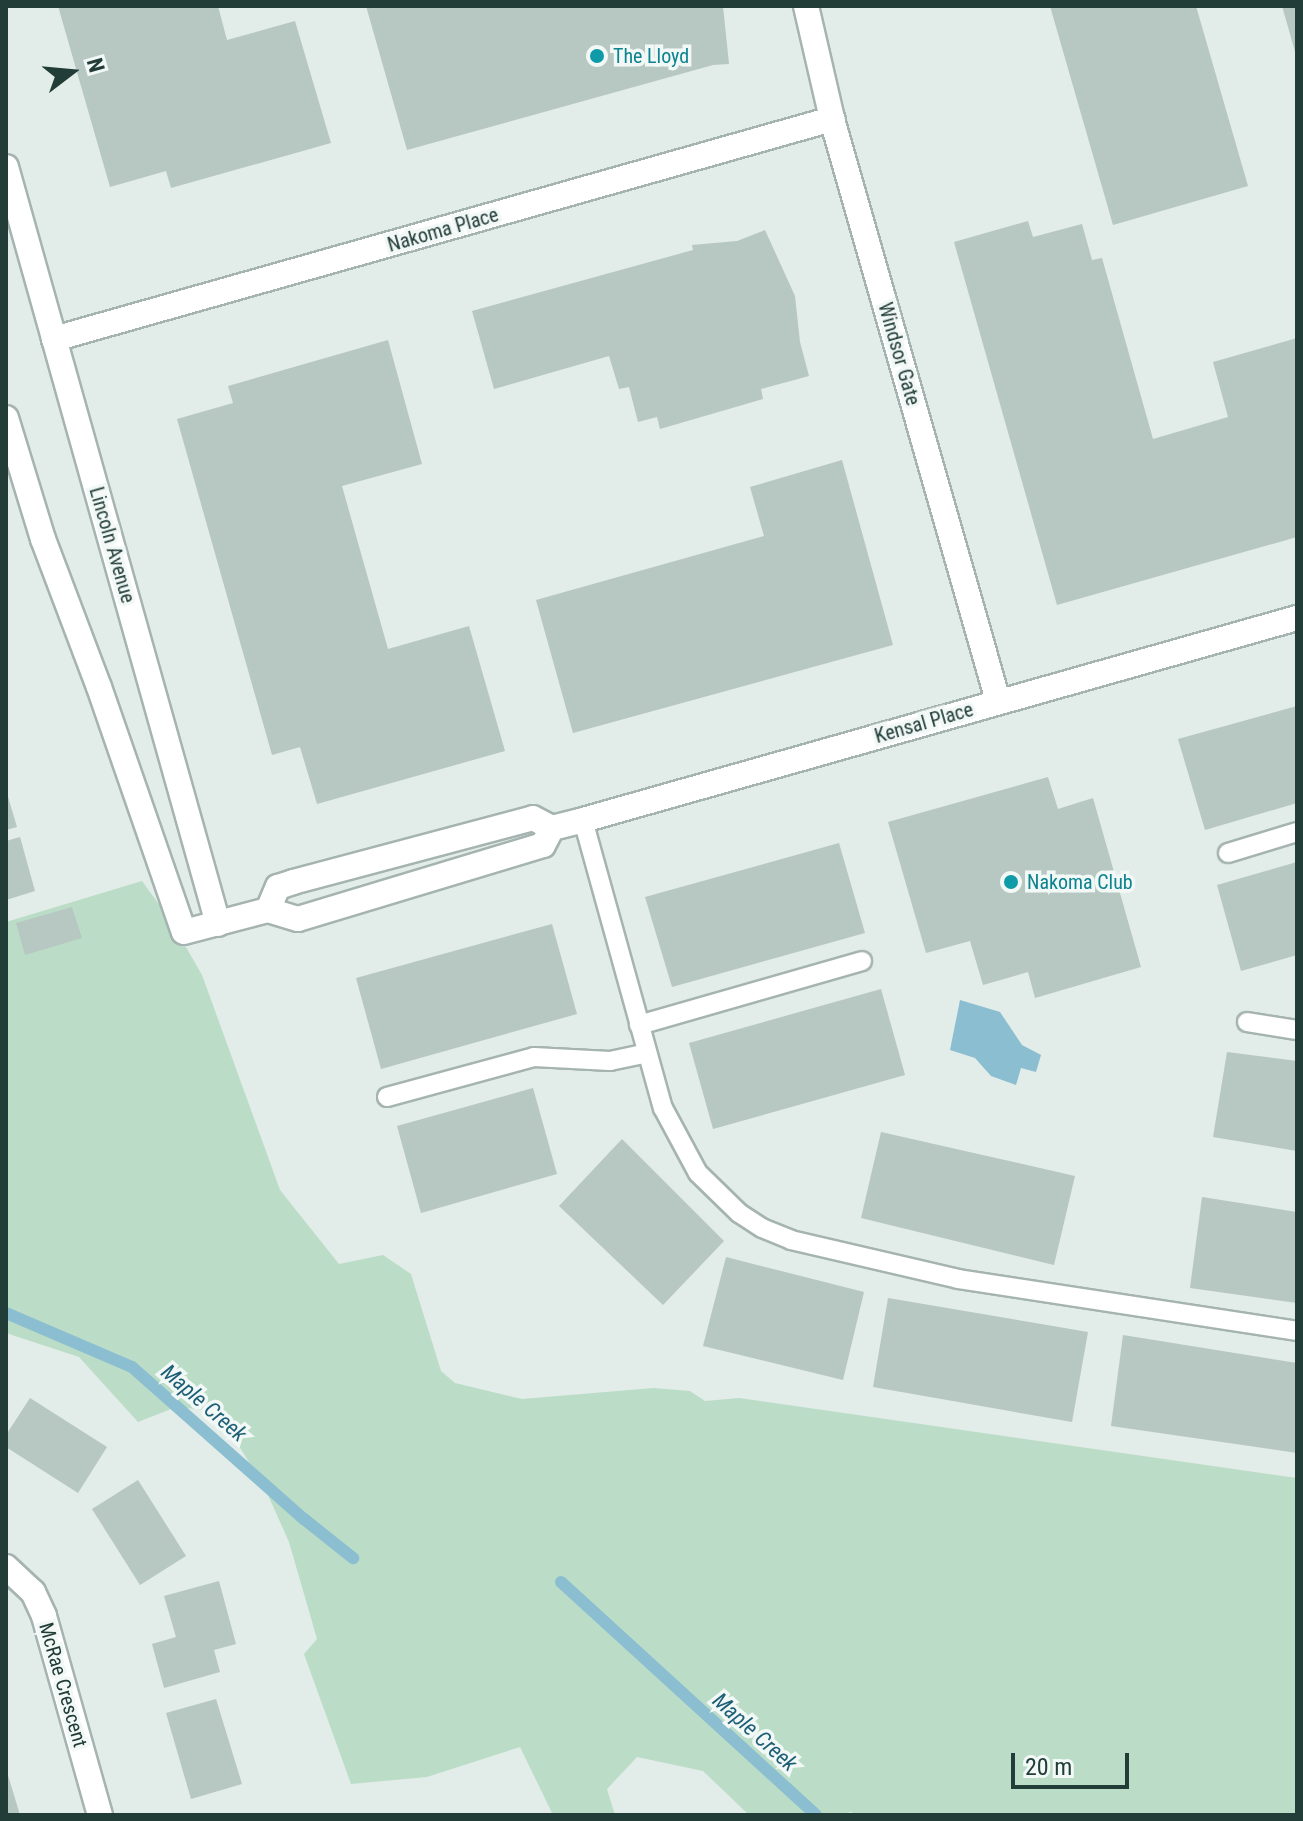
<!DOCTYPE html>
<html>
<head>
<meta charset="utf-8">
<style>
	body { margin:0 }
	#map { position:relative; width:1303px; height:1821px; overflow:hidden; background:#e2ece8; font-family:"Roboto Condensed",sans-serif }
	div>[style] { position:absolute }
	.green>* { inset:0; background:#bbddc7 }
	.water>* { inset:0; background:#8bbed0 }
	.stream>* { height:12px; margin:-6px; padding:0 6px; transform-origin:6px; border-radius:6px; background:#8bbed0 }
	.building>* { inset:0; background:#b7c7c2 }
	.roads { filter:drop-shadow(2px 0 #a5b4b0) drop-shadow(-2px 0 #a5b4b0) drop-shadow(0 2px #a5b4b0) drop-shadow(0 -2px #a5b4b0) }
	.service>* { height:18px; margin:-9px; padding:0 9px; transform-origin:9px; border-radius:9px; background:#fff }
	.minor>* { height:24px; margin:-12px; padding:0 12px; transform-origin:12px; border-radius:12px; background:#fff }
	.dots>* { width:22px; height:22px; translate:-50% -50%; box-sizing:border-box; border:4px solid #f2f8f6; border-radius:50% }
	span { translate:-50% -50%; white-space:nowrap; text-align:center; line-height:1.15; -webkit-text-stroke:7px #f2f8f6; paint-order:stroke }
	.culture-label { font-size:20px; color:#0d838f }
	.left { translate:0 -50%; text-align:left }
	.street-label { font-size:20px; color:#223d38 }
	.water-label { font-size:22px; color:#1d5f77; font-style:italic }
	.frame { position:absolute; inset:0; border:8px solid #223d38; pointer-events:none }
	.north { position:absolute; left:32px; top:32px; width:80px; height:80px; -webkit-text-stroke:6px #f2f8f6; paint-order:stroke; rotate:74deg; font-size:22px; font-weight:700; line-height:32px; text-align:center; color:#223d38 }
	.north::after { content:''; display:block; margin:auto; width:28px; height:36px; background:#223d38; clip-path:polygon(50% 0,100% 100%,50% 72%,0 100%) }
	.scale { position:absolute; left:1011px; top:1753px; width:118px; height:36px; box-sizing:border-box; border:4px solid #223d38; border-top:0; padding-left:10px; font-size:24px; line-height:28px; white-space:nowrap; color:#223d38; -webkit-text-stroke:6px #f2f8f6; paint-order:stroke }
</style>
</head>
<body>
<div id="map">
	<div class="green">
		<i style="clip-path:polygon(142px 881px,171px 921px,202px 975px,280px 1190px,339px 1264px,383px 1255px,411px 1274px,441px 1371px,455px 1383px,522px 1399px,653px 1388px,690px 1391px,705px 1401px,739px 1398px,1297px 1478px,1297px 1815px,859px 1815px,851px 1812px,839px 1815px,749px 1815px,703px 1771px,637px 1757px,607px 1789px,615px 1815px,553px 1815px,520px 1747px,427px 1777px,351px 1784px,304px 1654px,317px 1639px,289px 1542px,264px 1486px,217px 1411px,176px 1407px,138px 1422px,79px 1357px,6px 1333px,6px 922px)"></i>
	</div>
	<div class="water">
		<i style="clip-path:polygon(960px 1000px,1000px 1012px,1022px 1045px,1041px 1055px,1036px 1072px,1021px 1068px,1016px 1085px,991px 1076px,975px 1058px,950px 1050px)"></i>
	</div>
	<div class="stream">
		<i style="left:6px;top:1313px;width:137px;rotate:23.2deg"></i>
		<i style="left:132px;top:1367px;width:230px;rotate:41.5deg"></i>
		<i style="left:304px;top:1519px;width:63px;rotate:38.5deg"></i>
		<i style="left:561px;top:1582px;width:345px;rotate:42.4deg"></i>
	</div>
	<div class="building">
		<i style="clip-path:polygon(58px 6px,218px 6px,227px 40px,295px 21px,331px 143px,171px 188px,166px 171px,110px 187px)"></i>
		<i style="clip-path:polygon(366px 6px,723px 6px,729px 64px,713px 65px,407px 150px)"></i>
		<i style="clip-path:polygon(1050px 6px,1196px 6px,1248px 186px,1113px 225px)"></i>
		<i style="clip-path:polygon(1282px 6px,1297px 6px,1297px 54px,1296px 55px)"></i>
		<i style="clip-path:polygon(1028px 221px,1033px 237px,1082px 224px,1092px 260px,1102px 258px,1153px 439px,1228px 417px,1213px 362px,1297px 338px,1297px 537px,1057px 605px,954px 242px)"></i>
		<i style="clip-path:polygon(765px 230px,795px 296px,800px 342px,809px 376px,761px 389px,763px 399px,660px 429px,657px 417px,638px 422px,629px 387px,619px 389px,609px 356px,494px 389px,472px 311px,693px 250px,692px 245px,737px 241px)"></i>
		<i style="clip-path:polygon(388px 340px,422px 464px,342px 486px,388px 649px,469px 626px,505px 751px,317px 804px,300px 747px,272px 755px,177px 419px,233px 403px,228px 386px)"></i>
		<i style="clip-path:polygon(842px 460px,893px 645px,573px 733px,536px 600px,764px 536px,750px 487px)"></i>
		<i style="clip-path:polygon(1297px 706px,1297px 803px,1205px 830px,1178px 739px)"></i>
		<i style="clip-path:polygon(1048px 777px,1058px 809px,1093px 798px,1141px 967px,1035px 998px,1028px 972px,983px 985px,970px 941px,926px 953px,888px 822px)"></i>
		<i style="clip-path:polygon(6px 790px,17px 827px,6px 830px)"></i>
		<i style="clip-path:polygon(20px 837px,35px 891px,6px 900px,6px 841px)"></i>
		<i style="clip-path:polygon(839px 843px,865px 933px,672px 987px,645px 897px)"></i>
		<i style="clip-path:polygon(1297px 862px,1297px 955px,1241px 971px,1217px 885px)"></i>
		<i style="clip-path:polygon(72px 907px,82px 938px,25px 955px,16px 923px)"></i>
		<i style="clip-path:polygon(552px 924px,577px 1014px,381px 1069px,356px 978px)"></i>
		<i style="clip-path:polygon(881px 989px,905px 1075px,713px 1129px,689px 1043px)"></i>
		<i style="clip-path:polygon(1227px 1052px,1297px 1061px,1297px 1151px,1213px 1137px)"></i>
		<i style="clip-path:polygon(533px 1088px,557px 1174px,421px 1213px,397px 1126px)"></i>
		<i style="clip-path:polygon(881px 1132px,1075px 1176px,1054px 1265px,861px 1218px)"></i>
		<i style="clip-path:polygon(622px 1139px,724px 1241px,663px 1305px,559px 1206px)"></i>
		<i style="clip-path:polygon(1202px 1197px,1297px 1212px,1297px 1303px,1190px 1288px)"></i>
		<i style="clip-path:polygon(726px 1257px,864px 1292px,843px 1380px,703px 1346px)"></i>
		<i style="clip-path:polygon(888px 1298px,1088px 1332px,1072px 1422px,873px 1387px)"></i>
		<i style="clip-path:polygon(1123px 1335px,1297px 1363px,1297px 1453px,1111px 1426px)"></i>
		<i style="clip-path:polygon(30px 1398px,107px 1447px,78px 1493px,6px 1447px,6px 1435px)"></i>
		<i style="clip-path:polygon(138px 1480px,186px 1556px,140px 1585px,92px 1509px)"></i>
		<i style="clip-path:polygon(219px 1581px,236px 1644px,214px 1650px,220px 1672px,164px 1688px,152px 1644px,176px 1637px,164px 1596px)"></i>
		<i style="clip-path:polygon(216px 1699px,242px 1784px,191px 1799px,166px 1713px)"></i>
		<i style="clip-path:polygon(6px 1772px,7px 1772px,20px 1815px,6px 1815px)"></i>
	</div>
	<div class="roads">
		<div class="service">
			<i style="left:583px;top:820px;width:299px;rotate:74.5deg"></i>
			<i style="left:663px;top:1108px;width:74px;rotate:61.7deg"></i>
			<i style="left:698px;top:1173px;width:57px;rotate:44.3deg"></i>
			<i style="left:739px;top:1213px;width:27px;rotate:33deg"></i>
			<i style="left:762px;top:1228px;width:31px;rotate:22deg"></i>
			<i style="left:791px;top:1240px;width:171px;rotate:13.1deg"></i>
			<i style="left:958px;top:1279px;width:343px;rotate:8.7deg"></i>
			<i style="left:1228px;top:853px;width:72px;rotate:-16.9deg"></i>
			<i style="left:1247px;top:1022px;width:51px;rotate:9.1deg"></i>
			<i style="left:639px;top:1025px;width:232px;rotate:-16deg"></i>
			<i style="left:387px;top:1097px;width:152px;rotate:-15.2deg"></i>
			<i style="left:534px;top:1057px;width:76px;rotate:3deg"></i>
			<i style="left:610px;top:1061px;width:38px;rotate:-12deg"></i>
		</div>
		<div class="minor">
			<i style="left:806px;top:6px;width:116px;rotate:77deg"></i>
			<i style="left:832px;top:119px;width:605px;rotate:74.08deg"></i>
			<i style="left:6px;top:167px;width:786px;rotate:74.35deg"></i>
			<i style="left:54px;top:339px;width:809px;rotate:-15.79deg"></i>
			<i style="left:6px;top:418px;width:127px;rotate:73deg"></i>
			<i style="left:43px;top:539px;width:158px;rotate:69.3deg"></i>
			<i style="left:99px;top:687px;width:259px;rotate:70.9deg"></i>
			<i style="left:184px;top:932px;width:87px;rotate:-14.7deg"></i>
			<i style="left:268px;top:910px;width:31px;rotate:17deg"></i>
			<i style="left:298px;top:919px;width:256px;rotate:-16.8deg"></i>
			<i style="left:543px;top:845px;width:19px;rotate:-62deg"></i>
			<i style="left:268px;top:910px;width:25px;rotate:-67deg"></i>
			<i style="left:278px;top:887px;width:16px;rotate:-18deg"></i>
			<i style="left:293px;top:882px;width:248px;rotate:-14.9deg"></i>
			<i style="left:533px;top:818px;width:21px;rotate:28deg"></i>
			<i style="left:552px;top:828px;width:32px;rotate:-14deg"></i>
			<i style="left:583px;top:820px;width:742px;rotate:-15.8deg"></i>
			<i style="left:6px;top:1567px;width:37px;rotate:43deg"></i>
			<i style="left:33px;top:1592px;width:26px;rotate:65deg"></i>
			<i style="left:44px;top:1616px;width:207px;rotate:74.3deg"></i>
		</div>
	</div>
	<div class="dots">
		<i style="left:597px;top:56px;background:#0f9aa8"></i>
		<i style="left:1011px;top:882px;background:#0f9aa8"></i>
	</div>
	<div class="culture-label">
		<span class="left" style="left:613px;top:56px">The Lloyd</span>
		<span class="left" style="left:1027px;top:882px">Nakoma Club</span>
	</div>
	<div class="street-label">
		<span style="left:443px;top:230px;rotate:-16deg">Nakoma Place</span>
		<span style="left:899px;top:354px;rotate:74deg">Windsor Gate</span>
		<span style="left:112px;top:545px;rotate:74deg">Lincoln Avenue</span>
		<span style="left:924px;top:723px;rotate:-16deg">Kensal Place</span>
		<span style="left:63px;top:1685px;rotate:74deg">McRae Crescent</span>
	</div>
	<div class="water-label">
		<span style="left:204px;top:1403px;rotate:41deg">Maple Creek</span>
		<span style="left:755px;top:1732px;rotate:42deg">Maple Creek</span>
	</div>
	<div class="frame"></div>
	<div class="north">N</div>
	<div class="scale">20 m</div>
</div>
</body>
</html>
